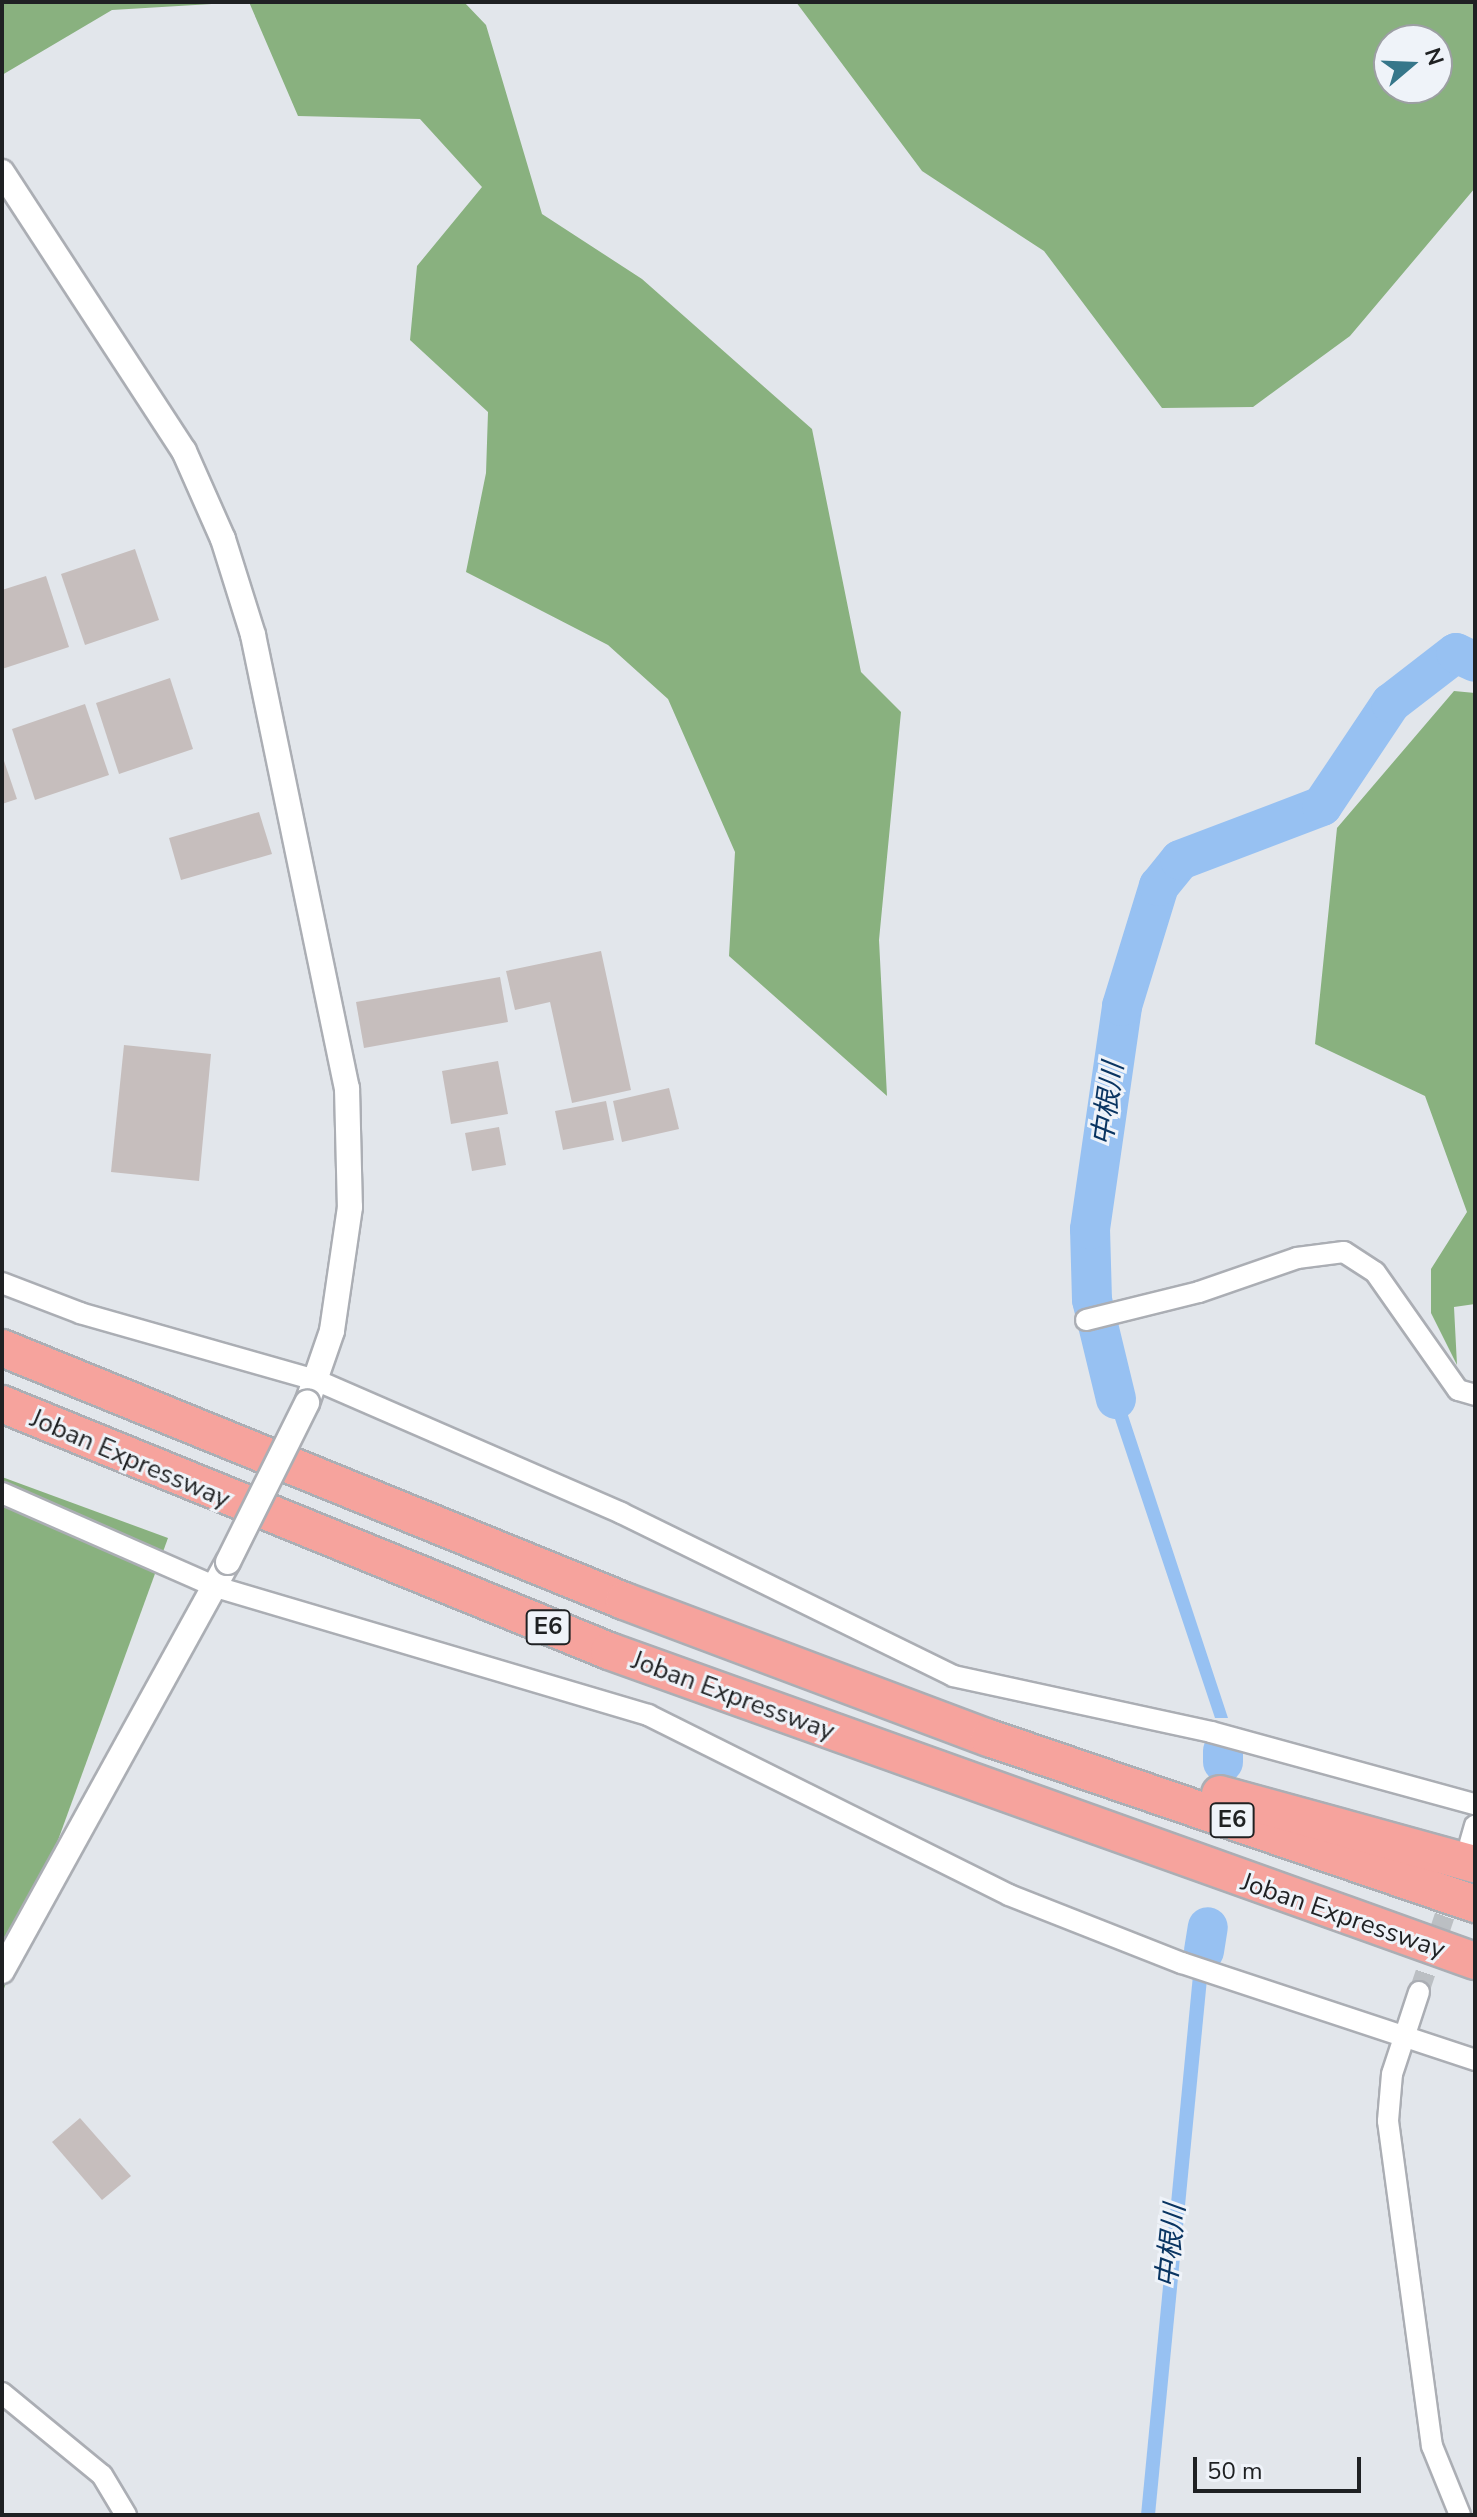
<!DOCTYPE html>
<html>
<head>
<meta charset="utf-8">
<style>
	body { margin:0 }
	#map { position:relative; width:1477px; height:2517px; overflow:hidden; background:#e2e6eb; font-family:"Nunito Sans","Noto Sans JP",sans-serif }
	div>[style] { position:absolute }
	.forest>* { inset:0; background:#89b17f }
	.water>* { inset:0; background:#97c1f2 }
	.river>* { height:40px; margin:-20px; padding:0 20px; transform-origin:20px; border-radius:20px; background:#97c1f2 }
	.building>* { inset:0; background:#c6bebd }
	.minor-tunnel>* { height:20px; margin-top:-10px; transform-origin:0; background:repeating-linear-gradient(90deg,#bbbfc3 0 20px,transparent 0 30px) }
	.roads { filter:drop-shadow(2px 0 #abaeb4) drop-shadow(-2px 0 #abaeb4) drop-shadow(0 2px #abaeb4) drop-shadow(0 -2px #abaeb4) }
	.minor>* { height:20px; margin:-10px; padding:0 10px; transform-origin:10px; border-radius:10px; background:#fff }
	.tertiary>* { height:24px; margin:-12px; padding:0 12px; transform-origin:12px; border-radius:12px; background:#fff }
	.motorway>* { height:36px; margin:-18px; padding:0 18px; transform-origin:18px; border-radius:18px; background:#f6a39d }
	.bridges { filter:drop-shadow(2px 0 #abaeb4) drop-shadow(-2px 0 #abaeb4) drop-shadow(0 2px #abaeb4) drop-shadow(0 -2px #abaeb4) }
	.tertiary-bridge>* { height:24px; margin:-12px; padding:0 12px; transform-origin:12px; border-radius:12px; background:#fff }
	span { translate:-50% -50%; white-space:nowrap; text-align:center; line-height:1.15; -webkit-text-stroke:6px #eff3f9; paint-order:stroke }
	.shield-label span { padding:2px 6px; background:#eff3f9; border:2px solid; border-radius:6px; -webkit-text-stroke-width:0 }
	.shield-label { font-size:24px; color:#1f2123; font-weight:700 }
	.street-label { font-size:26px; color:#1f2123 }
	.water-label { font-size:28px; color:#0a3562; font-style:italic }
	.frame { position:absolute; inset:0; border:4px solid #1f2123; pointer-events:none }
	.north { position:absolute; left:1373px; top:24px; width:80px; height:80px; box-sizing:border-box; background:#eff3f9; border:2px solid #9c9fa3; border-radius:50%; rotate:71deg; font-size:22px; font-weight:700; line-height:32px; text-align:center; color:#1f2123 }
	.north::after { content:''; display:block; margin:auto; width:28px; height:36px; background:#36768a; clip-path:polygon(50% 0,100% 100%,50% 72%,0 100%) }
	.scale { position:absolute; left:1193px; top:2457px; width:168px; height:36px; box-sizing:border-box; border:4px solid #1f2123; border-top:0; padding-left:10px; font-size:24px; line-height:28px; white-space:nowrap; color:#1f2123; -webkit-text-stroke:6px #eff3f9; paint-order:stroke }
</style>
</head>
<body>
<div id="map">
	<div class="forest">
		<i style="clip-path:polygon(2px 2px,245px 2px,112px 10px,2px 75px)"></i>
		<i style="clip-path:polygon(249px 2px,464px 2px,486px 25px,542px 214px,642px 279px,812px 429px,861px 672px,901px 712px,879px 940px,887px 1096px,729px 956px,735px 852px,668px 699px,608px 645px,466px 572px,486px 473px,488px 412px,410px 340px,417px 266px,482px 187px,420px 119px,298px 116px)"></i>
		<i style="clip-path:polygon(evenodd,796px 2px,1475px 2px,1475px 188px,1350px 336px,1253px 407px,1162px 408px,1044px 251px,922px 171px,796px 2px,1389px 40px,1437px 40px,1437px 88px,1389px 88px,1389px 40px)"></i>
		<i style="clip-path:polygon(1454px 691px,1475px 693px,1475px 1304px,1454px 1307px,1457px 1365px,1431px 1313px,1431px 1269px,1467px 1212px,1425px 1096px,1315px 1044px,1337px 828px)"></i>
		<i style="clip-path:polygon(2px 1477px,168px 1538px,2px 1994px)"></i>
	</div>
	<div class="water">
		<i style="clip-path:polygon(1107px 1347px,1119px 1388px,1228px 1718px,1215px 1718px,1106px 1392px,1093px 1349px)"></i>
		<i style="clip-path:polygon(1193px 1975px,1207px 1979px,1155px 2515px,1141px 2515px)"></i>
	</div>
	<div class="river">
		<i style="left:1116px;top:1399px;width:102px;rotate:-103.6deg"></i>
		<i style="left:1092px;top:1300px;width:71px;rotate:-91.6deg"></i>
		<i style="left:1090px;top:1229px;width:225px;rotate:-81.8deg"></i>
		<i style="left:1122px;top:1006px;width:126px;rotate:-72.9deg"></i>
		<i style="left:1159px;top:886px;width:33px;rotate:-51deg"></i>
		<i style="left:1180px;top:860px;width:152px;rotate:-20.8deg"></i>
		<i style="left:1322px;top:806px;width:124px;rotate:-56.2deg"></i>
		<i style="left:1391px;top:703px;width:82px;rotate:-37.6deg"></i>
		<i style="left:1456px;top:653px;width:21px;rotate:25deg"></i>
		<i style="left:1223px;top:1762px;width:11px;rotate:-90deg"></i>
		<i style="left:1204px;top:1951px;width:24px;rotate:-81deg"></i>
	</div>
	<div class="building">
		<i style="clip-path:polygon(135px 549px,159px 620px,85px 645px,61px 574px)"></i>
		<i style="clip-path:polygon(46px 576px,69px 647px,2px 669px,2px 590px)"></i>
		<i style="clip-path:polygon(170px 678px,193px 749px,119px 774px,96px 703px)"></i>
		<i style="clip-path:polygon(85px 704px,109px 775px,35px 800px,12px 729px)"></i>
		<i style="clip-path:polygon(2px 755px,17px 799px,2px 804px)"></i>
		<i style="clip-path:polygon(259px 812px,272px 854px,181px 880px,169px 838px)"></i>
		<i style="clip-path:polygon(601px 951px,631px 1090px,572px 1103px,550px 1002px,515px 1010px,506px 971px)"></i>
		<i style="clip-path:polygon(500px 977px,508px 1022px,364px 1048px,356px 1002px)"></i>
		<i style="clip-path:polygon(124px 1045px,211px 1054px,199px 1181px,111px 1172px)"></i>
		<i style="clip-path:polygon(498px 1061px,508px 1114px,451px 1124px,442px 1071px)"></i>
		<i style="clip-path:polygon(669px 1088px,679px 1129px,622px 1142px,613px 1101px)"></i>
		<i style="clip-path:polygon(606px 1101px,614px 1140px,563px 1150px,555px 1111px)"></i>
		<i style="clip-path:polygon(499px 1127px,506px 1165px,472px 1171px,465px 1133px)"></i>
		<i style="clip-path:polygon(80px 2118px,131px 2176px,102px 2200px,52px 2142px)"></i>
	</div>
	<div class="minor-tunnel">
		<i style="left:1419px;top:1992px;width:110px;rotate:-71.4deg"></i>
	</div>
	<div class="roads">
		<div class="minor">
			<i style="left:2px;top:1283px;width:84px;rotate:21deg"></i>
			<i style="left:80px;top:1313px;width:248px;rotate:15.9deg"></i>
			<i style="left:318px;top:1381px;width:331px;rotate:23.5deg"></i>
			<i style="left:621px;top:1513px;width:370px;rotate:26.1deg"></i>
			<i style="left:953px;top:1676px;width:264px;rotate:12.2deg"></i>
			<i style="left:1211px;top:1732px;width:274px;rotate:15.3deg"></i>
			<i style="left:1086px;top:1320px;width:116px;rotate:-13.9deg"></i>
			<i style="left:1199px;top:1292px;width:104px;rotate:-19.1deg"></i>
			<i style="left:1297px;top:1258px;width:47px;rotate:-7.3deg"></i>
			<i style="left:1344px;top:1252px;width:37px;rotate:33deg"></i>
			<i style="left:1375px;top:1272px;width:144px;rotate:54.9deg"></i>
			<i style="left:1458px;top:1390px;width:18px;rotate:16deg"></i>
			<i style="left:2px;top:1493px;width:234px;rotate:23.7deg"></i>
			<i style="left:216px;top:1587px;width:451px;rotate:16.5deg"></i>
			<i style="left:648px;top:1715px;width:403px;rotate:26.5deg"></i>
			<i style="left:1009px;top:1895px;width:186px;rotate:21.5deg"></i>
			<i style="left:1182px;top:1963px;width:309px;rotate:18.3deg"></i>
			<i style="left:1470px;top:1843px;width:18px;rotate:-74deg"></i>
			<i style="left:1419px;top:1992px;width:86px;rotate:108.2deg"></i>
			<i style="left:1392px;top:2074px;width:47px;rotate:94.9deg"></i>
			<i style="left:1388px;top:2121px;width:328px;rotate:82.3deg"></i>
			<i style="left:1432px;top:2446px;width:74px;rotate:67.9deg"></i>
			<i style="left:2px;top:2393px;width:129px;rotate:39.4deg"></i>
			<i style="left:102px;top:2475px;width:47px;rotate:59deg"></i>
		</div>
		<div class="tertiary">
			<i style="left:2px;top:172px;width:333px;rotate:56.9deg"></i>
			<i style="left:184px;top:451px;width:96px;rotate:66.1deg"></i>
			<i style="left:223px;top:539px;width:101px;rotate:72.6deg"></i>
			<i style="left:253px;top:635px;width:463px;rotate:78.3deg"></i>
			<i style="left:347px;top:1088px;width:119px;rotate:88.6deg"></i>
			<i style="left:350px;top:1207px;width:125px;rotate:98.3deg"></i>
			<i style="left:332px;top:1331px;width:76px;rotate:109.1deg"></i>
			<i style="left:2px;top:1971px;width:467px;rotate:-61.1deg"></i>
		</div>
		<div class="motorway">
			<i style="left:2px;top:1348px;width:671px;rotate:22.13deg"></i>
			<i style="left:624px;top:1601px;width:390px;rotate:20.6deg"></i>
			<i style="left:989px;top:1738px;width:514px;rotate:18.86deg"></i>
			<i style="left:2px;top:1404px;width:655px;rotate:22.14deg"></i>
			<i style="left:609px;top:1651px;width:920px;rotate:19.7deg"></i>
			<i style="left:1220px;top:1794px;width:264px;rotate:15.4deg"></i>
		</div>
	</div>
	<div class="bridges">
		<div class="tertiary-bridge">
			<i style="left:228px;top:1562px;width:178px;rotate:-63.6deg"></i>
		</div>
	</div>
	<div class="shield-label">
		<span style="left:548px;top:1627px">E6</span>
		<span style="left:1232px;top:1820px">E6</span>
	</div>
	<div class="street-label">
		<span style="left:130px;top:1459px;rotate:23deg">Joban Expressway</span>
		<span style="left:733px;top:1696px;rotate:20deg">Joban Expressway</span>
		<span style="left:1343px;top:1916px;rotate:19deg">Joban Expressway</span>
	</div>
	<div class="water-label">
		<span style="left:1108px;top:1104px;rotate:-82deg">中根川</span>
		<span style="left:1171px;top:2246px;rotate:-84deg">中根川</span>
	</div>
	<div class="frame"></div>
	<div class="north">N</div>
	<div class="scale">50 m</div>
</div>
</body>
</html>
